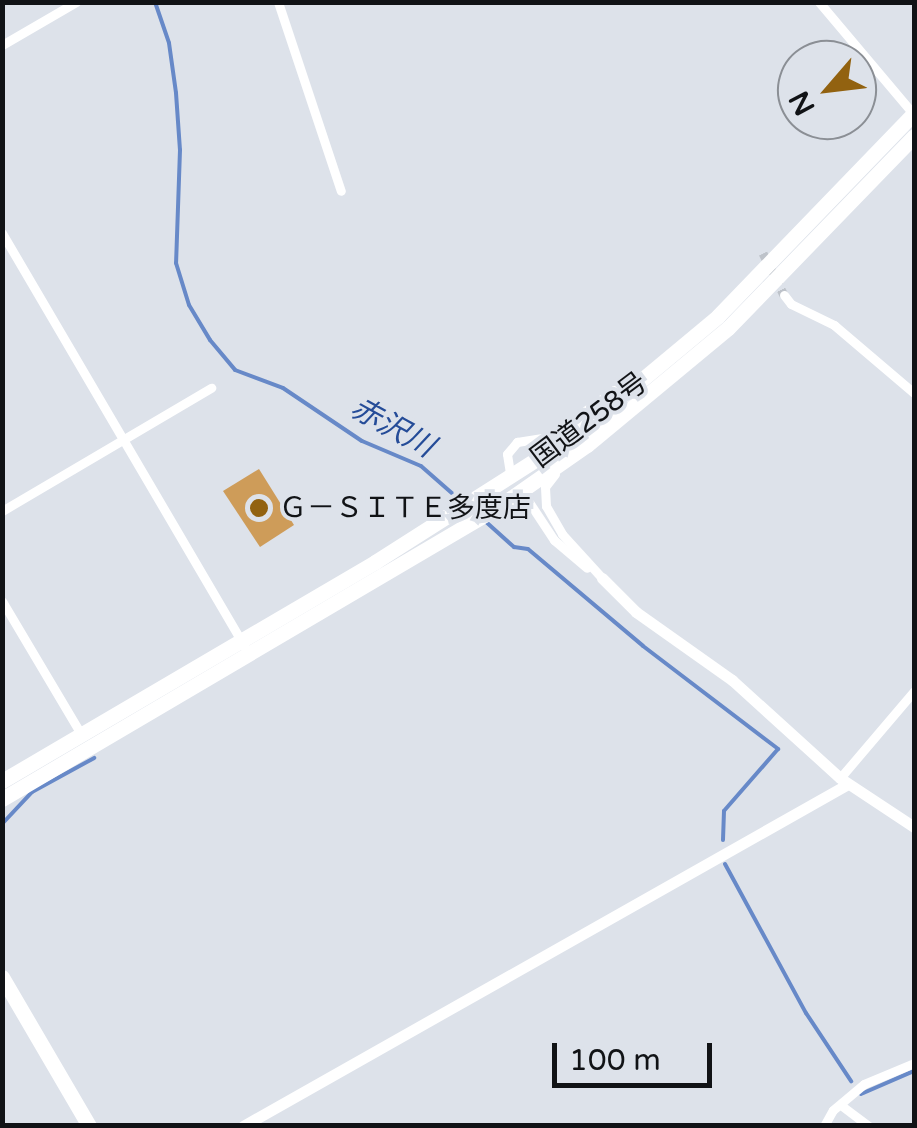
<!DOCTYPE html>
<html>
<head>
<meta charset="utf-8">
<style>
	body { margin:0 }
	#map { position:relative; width:917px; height:1128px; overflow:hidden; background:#dde2ea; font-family:"Varela Round","Noto Sans JP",sans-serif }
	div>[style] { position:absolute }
	.stream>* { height:4px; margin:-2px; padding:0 2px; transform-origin:2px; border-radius:2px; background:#6789c8 }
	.building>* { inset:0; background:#ce9c59 }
	.minor-tunnel>* { height:9px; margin-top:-4.5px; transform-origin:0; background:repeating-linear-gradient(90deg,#bec3ca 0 9px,transparent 0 13.5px) }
	.minor>* { height:9px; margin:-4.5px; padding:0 4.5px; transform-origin:4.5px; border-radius:4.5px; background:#fff }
	.tertiary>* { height:11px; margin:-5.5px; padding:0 5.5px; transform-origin:5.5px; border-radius:5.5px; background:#fff }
	.primary>* { height:15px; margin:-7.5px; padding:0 7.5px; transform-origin:7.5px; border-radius:7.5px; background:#fff }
	.trunk>* { height:15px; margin:-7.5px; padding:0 7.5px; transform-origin:7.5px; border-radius:7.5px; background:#fff }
	.dots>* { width:28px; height:28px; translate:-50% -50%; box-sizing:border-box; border:5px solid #dde2ea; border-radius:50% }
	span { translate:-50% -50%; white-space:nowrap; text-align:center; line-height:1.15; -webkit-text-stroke:8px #dde2ea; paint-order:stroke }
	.street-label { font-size:28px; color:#111316 }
	.poi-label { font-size:28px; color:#111316 }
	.left { translate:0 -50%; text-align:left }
	.water-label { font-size:30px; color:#254c98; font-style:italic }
	.frame { position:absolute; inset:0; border:5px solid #111316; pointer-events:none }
	.north { position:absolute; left:777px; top:40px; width:100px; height:100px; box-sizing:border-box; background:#dde2ea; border:2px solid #8b8f95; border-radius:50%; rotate:242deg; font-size:28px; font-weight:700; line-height:40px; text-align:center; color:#111316 }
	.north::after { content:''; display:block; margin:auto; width:35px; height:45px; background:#926210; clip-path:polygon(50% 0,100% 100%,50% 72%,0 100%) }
	.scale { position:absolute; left:552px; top:1043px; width:160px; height:45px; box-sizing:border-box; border:5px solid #111316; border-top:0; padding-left:12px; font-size:30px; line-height:35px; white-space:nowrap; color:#111316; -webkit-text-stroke:8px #dde2ea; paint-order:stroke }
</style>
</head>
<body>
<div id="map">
	<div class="stream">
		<i style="left:155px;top:2px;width:43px;rotate:71.1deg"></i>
		<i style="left:169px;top:43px;width:50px;rotate:82deg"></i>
		<i style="left:176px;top:93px;width:57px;rotate:86deg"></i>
		<i style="left:180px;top:150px;width:113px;rotate:92deg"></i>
		<i style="left:176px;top:263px;width:44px;rotate:72.8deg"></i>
		<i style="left:189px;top:305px;width:41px;rotate:59deg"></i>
		<i style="left:210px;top:340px;width:39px;rotate:50deg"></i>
		<i style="left:235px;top:370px;width:51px;rotate:20.6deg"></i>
		<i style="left:283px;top:388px;width:95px;rotate:33.9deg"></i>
		<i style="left:362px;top:441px;width:64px;rotate:23deg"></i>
		<i style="left:421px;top:466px;width:55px;rotate:41.3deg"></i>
		<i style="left:485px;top:521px;width:39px;rotate:42deg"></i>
		<i style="left:514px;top:547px;width:14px;rotate:8deg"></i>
		<i style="left:528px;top:549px;width:150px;rotate:40.1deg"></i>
		<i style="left:643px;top:646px;width:170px;rotate:37.3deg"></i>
		<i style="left:778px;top:749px;width:82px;rotate:131.1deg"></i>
		<i style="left:724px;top:811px;width:29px;rotate:92deg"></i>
		<i style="left:2px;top:824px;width:44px;rotate:-46.8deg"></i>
		<i style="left:32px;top:792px;width:71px;rotate:-28.7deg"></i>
		<i style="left:725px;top:864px;width:170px;rotate:61.5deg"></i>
		<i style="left:806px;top:1013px;width:82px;rotate:56.5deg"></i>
		<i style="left:861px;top:1094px;width:58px;rotate:-23.5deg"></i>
	</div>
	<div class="building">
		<i style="clip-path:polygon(259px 469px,294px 525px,260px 547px,223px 491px)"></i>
	</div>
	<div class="minor-tunnel">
		<i style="left:763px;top:253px;width:47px;rotate:63.4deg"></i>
	</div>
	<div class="minor">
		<i style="left:278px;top:2px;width:199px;rotate:71.6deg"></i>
		<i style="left:819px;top:2px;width:148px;rotate:49.9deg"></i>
		<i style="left:2px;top:45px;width:86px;rotate:-30.2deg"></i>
		<i style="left:2px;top:233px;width:488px;rotate:59.6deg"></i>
		<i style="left:784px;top:295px;width:11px;rotate:52deg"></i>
		<i style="left:791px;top:304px;width:48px;rotate:26deg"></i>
		<i style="left:834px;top:325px;width:105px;rotate:40.4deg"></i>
		<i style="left:510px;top:473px;width:19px;rotate:-99deg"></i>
		<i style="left:507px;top:454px;width:16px;rotate:-50deg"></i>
		<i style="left:517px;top:442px;width:32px;rotate:-9deg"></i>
		<i style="left:549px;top:437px;width:80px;rotate:-35.9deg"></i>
		<i style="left:614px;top:390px;width:18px;rotate:-9deg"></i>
		<i style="left:555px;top:474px;width:16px;rotate:128deg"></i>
		<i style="left:545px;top:487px;width:19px;rotate:87deg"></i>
		<i style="left:546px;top:506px;width:32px;rotate:60deg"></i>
		<i style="left:562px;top:534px;width:59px;rotate:47.7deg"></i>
		<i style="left:525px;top:496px;width:53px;rotate:56.6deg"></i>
		<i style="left:554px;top:540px;width:43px;rotate:40.3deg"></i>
		<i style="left:2px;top:511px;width:243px;rotate:-30.5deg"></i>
		<i style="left:2px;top:601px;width:155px;rotate:59.3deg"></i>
		<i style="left:840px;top:778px;width:114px;rotate:-49.6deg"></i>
		<i style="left:842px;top:1106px;width:34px;rotate:37deg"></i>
		<i style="left:824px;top:1126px;width:18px;rotate:-61deg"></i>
		<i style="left:833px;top:1110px;width:40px;rotate:-40deg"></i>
		<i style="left:864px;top:1084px;width:54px;rotate:-22.8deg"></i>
	</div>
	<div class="tertiary">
		<i style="left:602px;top:578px;width:48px;rotate:45deg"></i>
		<i style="left:636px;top:612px;width:118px;rotate:35.3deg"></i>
		<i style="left:732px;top:680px;width:146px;rotate:42.2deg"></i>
		<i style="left:840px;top:778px;width:89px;rotate:33.5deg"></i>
		<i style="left:243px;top:1126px;width:695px;rotate:-29.48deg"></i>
	</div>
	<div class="primary">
		<i style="left:2px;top:977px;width:173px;rotate:59.7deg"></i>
	</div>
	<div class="trunk">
		<i style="left:2px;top:781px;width:433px;rotate:-30.4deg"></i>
		<i style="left:375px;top:562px;width:242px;rotate:-32.5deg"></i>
		<i style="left:579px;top:432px;width:181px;rotate:-39.8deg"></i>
		<i style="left:718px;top:316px;width:282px;rotate:-46deg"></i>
		<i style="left:2px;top:799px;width:576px;rotate:-30.49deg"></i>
		<i style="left:498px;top:507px;width:108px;rotate:-34.9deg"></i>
		<i style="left:587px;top:445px;width:183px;rotate:-39.7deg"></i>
		<i style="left:728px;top:328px;width:267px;rotate:-45.9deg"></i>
	</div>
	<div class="dots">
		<i style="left:259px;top:508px;background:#926210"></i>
	</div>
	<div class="street-label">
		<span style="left:589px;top:420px;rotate:-37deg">国道258号</span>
	</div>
	<div class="poi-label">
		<span class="left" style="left:279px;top:508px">Ｇ－ＳＩＴＥ多度店</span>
	</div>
	<div class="water-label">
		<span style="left:392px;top:428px;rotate:29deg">赤沢川</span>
	</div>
	<div class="frame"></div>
	<div class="north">N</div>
	<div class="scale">100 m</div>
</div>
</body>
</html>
